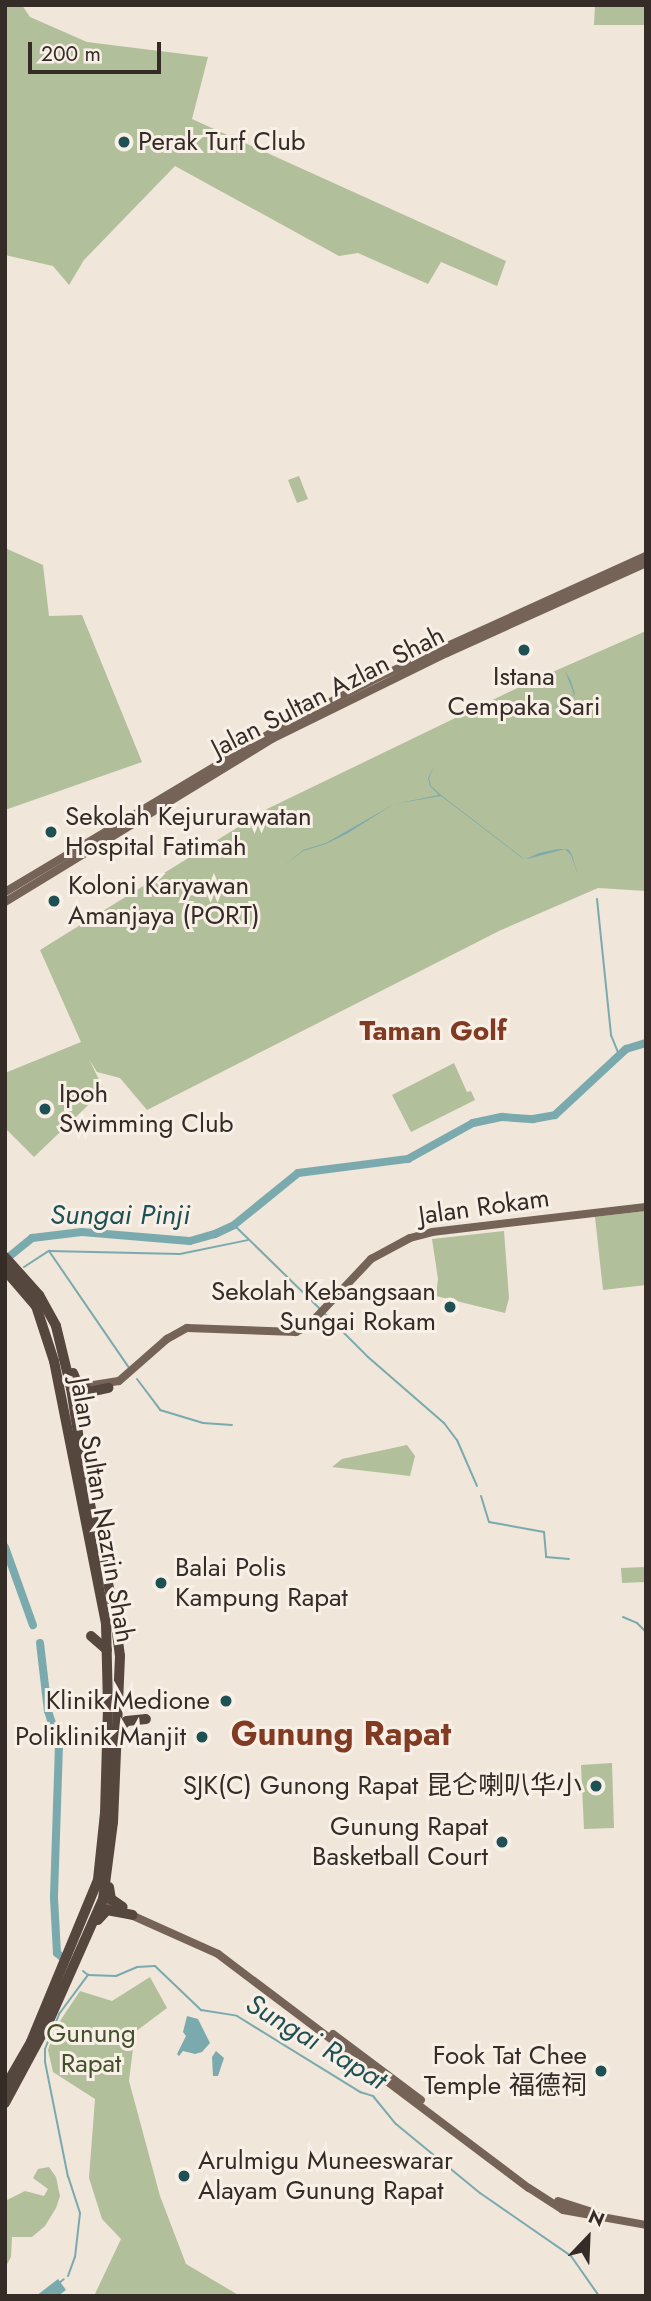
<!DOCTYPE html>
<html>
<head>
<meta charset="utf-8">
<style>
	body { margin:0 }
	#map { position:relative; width:651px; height:2301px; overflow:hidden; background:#f0e6da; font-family:Jost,"Noto Sans SC",sans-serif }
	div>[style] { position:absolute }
	.green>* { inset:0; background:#b2bf9b }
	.water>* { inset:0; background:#7aaaad }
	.stream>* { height:2px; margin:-1px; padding:0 1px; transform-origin:1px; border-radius:1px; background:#7aaaad }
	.river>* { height:8px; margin:-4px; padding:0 4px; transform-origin:4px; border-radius:4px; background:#7aaaad }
	.major>* { height:8px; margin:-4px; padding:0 4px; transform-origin:4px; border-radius:4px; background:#766358 }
	.highway>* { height:10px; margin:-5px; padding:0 5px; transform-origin:5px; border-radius:5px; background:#55463e }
	.dots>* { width:19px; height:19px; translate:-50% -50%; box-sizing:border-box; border:4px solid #f8f0e6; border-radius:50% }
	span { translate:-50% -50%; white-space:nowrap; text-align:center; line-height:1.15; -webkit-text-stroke:6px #f8f0e6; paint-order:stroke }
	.poi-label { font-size:26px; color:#352b27 }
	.left { translate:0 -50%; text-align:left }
	.right { translate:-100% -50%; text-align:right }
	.street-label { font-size:26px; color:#352b27 }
	.park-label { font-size:26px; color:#43522c }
	.neighbourhood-label { font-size:28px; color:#813b23; font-weight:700 }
	.water-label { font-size:28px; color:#1e5054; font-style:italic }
	.district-label { font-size:33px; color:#813b23; font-weight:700 }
	.frame { position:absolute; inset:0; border:7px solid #352b27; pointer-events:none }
	.north { position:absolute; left:553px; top:2203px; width:70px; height:70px; -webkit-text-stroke:5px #f8f0e6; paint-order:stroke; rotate:23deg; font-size:19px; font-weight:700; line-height:28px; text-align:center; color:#352b27 }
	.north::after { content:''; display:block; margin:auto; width:24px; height:32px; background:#352b27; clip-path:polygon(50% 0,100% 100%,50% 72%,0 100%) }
	.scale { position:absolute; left:28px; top:42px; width:133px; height:32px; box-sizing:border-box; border:4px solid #352b27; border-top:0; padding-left:9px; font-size:21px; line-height:24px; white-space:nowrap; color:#352b27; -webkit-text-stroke:5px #f8f0e6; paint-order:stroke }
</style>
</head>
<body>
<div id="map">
	<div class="green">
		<i style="clip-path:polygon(5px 5px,22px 5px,30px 17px,87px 42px,208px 57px,192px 119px,506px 261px,497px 286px,441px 262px,428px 284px,358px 253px,339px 256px,175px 166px,84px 260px,69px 285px,53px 266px,5px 255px)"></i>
		<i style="clip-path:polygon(595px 5px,646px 5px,646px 25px,594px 25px)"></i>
		<i style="clip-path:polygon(299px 476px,308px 499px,297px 503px,288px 480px)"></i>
		<i style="clip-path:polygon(5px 548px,43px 565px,49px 616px,82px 615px,142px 762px,5px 810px)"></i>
		<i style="clip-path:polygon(646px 631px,646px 891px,598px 888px,499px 931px,147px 1110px,120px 1078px,97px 1072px,89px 1059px,104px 1090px,34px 1157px,5px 1128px,5px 1073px,81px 1042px,40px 950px,269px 808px,532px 681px)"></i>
		<i style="clip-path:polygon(454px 1063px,467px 1092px,471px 1091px,475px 1100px,411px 1132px,392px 1095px)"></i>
		<i style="clip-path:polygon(646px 1211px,646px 1285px,603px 1290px,595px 1217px)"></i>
		<i style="clip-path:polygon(504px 1231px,509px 1298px,505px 1313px,436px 1296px,438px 1279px,432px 1239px)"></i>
		<i style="clip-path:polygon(407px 1445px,415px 1456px,410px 1476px,332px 1467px,342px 1459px)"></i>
		<i style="clip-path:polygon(646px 1567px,646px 1582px,622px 1583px,621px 1568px)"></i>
		<i style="clip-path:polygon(612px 1763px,614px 1828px,584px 1829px,581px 1765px)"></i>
		<i style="clip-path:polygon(150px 1977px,167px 2008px,135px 2032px,129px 2081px,160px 2196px,186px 2264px,240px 2296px,94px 2296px,121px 2239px,102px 2219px,89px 2178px,95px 2099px,53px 2072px,48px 2050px,56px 2027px,80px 1991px,112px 2001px)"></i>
		<i style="clip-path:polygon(49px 2167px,56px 2177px,60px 2196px,56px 2208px,45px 2226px,32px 2237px,12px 2237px,11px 2257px,5px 2268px,5px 2201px,25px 2191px,44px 2196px,48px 2189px,33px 2178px,38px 2169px)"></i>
	</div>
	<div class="water">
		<i style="clip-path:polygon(565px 671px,571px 681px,575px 694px,524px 726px,435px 765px,429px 778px,431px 786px,441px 795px,523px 858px,526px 859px,539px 853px,559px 849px,565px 849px,569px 850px,572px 855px,578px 875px,571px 855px,565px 849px,527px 859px,522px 858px,441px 796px,394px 804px,348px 833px,326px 844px,303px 851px,284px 866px,303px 850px,326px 843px,394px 804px,439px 795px,430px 786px,428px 778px,435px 765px,524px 726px,574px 694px)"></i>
		<i style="clip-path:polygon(187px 2016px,198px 2019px,210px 2043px,202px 2052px,195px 2054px,183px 2051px,179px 2056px,177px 2054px,186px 2036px,183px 2032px)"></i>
		<i style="clip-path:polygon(216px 2051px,224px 2058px,218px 2076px,213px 2076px,212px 2057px)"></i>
		<i style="clip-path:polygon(58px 2279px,66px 2290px,58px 2296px,36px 2296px)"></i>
	</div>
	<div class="stream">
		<i style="left:597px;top:899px;width:137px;rotate:84.1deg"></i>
		<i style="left:611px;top:1035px;width:22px;rotate:68deg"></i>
		<i style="left:234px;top:1225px;width:122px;rotate:44.3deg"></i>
		<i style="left:49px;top:1251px;width:142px;rotate:55.6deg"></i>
		<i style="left:24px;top:1267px;width:30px;rotate:-33deg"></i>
		<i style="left:49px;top:1251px;width:131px;rotate:1.3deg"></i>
		<i style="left:180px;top:1254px;width:69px;rotate:-11.6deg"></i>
		<i style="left:5px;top:1285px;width:1px"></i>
		<i style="left:325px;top:1314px;width:61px;rotate:45deg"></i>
		<i style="left:368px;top:1357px;width:101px;rotate:41deg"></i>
		<i style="left:444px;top:1423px;width:21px;rotate:53deg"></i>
		<i style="left:457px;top:1440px;width:50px;rotate:66.5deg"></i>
		<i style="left:137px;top:1379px;width:39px;rotate:53deg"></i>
		<i style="left:160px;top:1410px;width:45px;rotate:16.8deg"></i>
		<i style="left:203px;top:1423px;width:29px;rotate:4deg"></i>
		<i style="left:481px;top:1496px;width:27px;rotate:73deg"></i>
		<i style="left:489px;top:1522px;width:56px;rotate:10.3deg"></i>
		<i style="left:544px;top:1532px;width:25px;rotate:85deg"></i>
		<i style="left:546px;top:1557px;width:23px;rotate:5deg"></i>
		<i style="left:623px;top:1617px;width:15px;rotate:23deg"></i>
		<i style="left:637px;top:1623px;width:13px;rotate:45deg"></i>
		<i style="left:83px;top:1971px;width:6px;rotate:39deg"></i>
		<i style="left:88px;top:1975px;width:28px;rotate:2deg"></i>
		<i style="left:116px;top:1976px;width:23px;rotate:-23deg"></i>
		<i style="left:137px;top:1967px;width:18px;rotate:-3deg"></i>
		<i style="left:155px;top:1966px;width:64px;rotate:43.7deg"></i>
		<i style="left:201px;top:2010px;width:36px;rotate:9deg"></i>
		<i style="left:237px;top:2016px;width:145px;rotate:31.7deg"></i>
		<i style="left:360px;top:2092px;width:14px;rotate:17deg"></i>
		<i style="left:373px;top:2096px;width:36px;rotate:51deg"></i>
		<i style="left:396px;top:2124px;width:109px;rotate:39.4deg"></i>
		<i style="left:480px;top:2193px;width:111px;rotate:34.7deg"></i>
		<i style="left:571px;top:2256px;width:49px;rotate:55deg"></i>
		<i style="left:68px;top:2276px;width:20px;rotate:-70deg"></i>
		<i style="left:75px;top:2257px;width:44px;rotate:-83.5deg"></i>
		<i style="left:80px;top:2213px;width:38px;rotate:-108deg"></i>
		<i style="left:68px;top:2177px;width:117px;rotate:-101.3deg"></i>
		<i style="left:45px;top:2062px;width:13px;rotate:-90deg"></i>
		<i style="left:45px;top:2049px;width:38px;rotate:-68deg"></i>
		<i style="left:59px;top:2014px;width:49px;rotate:-53.4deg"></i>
		<i style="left:59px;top:2283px;width:6px;rotate:-39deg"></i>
	</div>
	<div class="river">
		<i style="left:5px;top:1260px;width:35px;rotate:-39deg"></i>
		<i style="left:32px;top:1238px;width:50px;rotate:-6.8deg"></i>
		<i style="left:82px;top:1232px;width:108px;rotate:4.8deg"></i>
		<i style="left:190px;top:1241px;width:26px;rotate:-16deg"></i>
		<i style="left:215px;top:1234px;width:21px;rotate:-25deg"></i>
		<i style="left:234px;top:1225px;width:82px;rotate:-39.1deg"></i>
		<i style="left:298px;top:1173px;width:111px;rotate:-7.3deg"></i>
		<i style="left:408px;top:1159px;width:74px;rotate:-29deg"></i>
		<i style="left:473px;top:1123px;width:30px;rotate:-12deg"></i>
		<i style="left:502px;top:1117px;width:31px;rotate:4deg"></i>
		<i style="left:533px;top:1119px;width:22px;rotate:-10deg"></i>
		<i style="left:555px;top:1115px;width:97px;rotate:-42.9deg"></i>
		<i style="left:626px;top:1049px;width:21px;rotate:-17deg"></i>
		<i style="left:5px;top:1547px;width:83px;rotate:70.3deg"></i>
		<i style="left:40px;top:1643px;width:68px;rotate:83.3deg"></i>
		<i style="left:48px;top:1711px;width:36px;rotate:72deg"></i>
		<i style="left:59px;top:1745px;width:153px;rotate:91.9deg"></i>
		<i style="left:54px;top:1898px;width:55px;rotate:86.9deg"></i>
		<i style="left:57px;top:1953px;width:8px;rotate:40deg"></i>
	</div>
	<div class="major">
		<i style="left:5px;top:892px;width:311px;rotate:-30.9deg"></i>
		<i style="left:272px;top:732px;width:120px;rotate:-27.2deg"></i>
		<i style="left:379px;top:677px;width:293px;rotate:-24.4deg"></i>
		<i style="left:5px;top:902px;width:313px;rotate:-31.4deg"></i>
		<i style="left:272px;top:739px;width:195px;rotate:-26.2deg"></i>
		<i style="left:447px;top:653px;width:218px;rotate:-24.3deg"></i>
		<i style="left:81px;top:1387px;width:38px;rotate:-9deg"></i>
		<i style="left:119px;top:1381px;width:64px;rotate:-41.2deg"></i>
		<i style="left:167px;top:1339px;width:23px;rotate:-29deg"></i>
		<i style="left:187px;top:1328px;width:109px;rotate:2.1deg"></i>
		<i style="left:296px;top:1332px;width:15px;rotate:-28deg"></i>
		<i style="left:309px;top:1325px;width:91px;rotate:-46.8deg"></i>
		<i style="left:371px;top:1259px;width:44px;rotate:-28.3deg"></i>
		<i style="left:410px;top:1238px;width:23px;rotate:-15deg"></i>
		<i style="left:432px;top:1232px;width:215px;rotate:-6.7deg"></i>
		<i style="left:102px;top:1902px;width:127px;rotate:24.1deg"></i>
		<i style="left:218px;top:1954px;width:389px;rotate:37deg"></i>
		<i style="left:529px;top:2188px;width:40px;rotate:32.9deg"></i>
		<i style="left:563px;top:2210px;width:84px;rotate:10.2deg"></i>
		<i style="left:333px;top:2034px;width:110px;rotate:36.9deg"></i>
		<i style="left:558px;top:2201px;width:36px;rotate:18deg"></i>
	</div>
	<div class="highway">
		<i style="left:5px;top:1257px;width:51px;rotate:48.2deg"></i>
		<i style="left:39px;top:1295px;width:35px;rotate:61deg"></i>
		<i style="left:56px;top:1326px;width:64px;rotate:76.4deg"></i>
		<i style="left:71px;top:1388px;width:104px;rotate:81.2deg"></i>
		<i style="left:87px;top:1491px;width:122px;rotate:77.2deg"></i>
		<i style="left:114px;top:1610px;width:46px;rotate:82.6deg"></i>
		<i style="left:120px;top:1656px;width:166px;rotate:92.4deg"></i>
		<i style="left:113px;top:1822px;width:78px;rotate:97.4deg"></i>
		<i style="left:103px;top:1899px;width:136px;rotate:113.9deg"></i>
		<i style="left:48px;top:2023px;width:91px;rotate:118.3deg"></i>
		<i style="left:5px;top:1270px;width:48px;rotate:49.3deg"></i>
		<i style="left:36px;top:1306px;width:58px;rotate:71.9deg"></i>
		<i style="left:54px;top:1361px;width:268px;rotate:78.8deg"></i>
		<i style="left:106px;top:1624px;width:83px;rotate:88.6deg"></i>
		<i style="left:108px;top:1707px;width:106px;rotate:91.6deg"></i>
		<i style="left:105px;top:1813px;width:67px;rotate:96deg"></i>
		<i style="left:98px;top:1880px;width:175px;rotate:112.5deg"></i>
		<i style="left:31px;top:2042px;width:52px;rotate:120deg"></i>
		<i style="left:73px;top:1373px;width:12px;rotate:66deg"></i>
		<i style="left:78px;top:1384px;width:8px;rotate:23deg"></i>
		<i style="left:77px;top:1412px;width:20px;rotate:-70deg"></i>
		<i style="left:84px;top:1393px;width:25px;rotate:-12deg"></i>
		<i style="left:91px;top:1636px;width:21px;rotate:41deg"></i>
		<i style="left:117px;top:1730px;width:13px;rotate:-42deg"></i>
		<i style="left:127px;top:1721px;width:19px;rotate:-6deg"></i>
		<i style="left:109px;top:1887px;width:12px;rotate:81deg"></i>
		<i style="left:111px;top:1899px;width:14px;rotate:34deg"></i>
		<i style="left:98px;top:1920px;width:13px;rotate:-48deg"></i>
		<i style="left:107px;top:1910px;width:26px;rotate:11deg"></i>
	</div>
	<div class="dots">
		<i style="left:124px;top:142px;background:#1e5054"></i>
		<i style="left:524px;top:650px;background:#1e5054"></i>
		<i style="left:51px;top:832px;background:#1e5054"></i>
		<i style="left:54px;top:901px;background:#1e5054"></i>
		<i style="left:45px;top:1109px;background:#1e5054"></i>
		<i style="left:450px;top:1307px;background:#1e5054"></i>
		<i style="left:161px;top:1583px;background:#1e5054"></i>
		<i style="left:226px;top:1701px;background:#1e5054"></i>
		<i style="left:202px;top:1737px;background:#1e5054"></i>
		<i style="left:596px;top:1786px;background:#1e5054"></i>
		<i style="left:502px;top:1842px;background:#1e5054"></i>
		<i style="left:601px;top:2071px;background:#1e5054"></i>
		<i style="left:184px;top:2176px;background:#1e5054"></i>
	</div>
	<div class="poi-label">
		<span class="left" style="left:138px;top:142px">Perak Turf Club</span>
		<span style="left:524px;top:692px">Istana<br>Cempaka Sari</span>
		<span class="left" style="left:65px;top:832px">Sekolah Kejururawatan<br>Hospital Fatimah</span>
		<span class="left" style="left:68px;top:901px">Koloni Karyawan<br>Amanjaya (PORT)</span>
		<span class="left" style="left:59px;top:1109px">Ipoh<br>Swimming Club</span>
		<span class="right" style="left:436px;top:1307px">Sekolah Kebangsaan<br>Sungai Rokam</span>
		<span class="left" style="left:175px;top:1583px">Balai Polis<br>Kampung Rapat</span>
		<span class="right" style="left:210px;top:1701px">Klinik Medione</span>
		<span class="right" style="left:186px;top:1737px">Poliklinik Manjit</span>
		<span class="right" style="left:582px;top:1786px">SJK(C) Gunong Rapat 昆仑喇叭华小</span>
		<span class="right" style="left:488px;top:1842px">Gunung Rapat<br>Basketball Court</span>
		<span class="right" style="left:587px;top:2071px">Fook Tat Chee<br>Temple 福德祠</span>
		<span class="left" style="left:198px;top:2176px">Arulmigu Muneeswarar<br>Alayam Gunung Rapat</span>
	</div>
	<div class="street-label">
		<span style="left:328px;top:692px;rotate:-27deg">Jalan Sultan Azlan Shah</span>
		<span style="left:484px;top:1207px;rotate:-8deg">Jalan Rokam</span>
		<span style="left:102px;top:1510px;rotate:80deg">Jalan Sultan Nazrin Shah</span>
	</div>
	<div class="park-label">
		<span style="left:91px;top:2049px">Gunung<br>Rapat</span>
	</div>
	<div class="neighbourhood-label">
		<span style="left:433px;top:1031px">Taman Golf</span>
	</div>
	<div class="water-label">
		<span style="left:120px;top:1215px">Sungai Pinji</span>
		<span style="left:316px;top:2042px;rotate:31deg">Sungai Rapat</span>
	</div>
	<div class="district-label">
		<span style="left:341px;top:1734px">Gunung Rapat</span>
	</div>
	<div class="frame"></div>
	<div class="north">N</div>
	<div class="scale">200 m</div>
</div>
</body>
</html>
